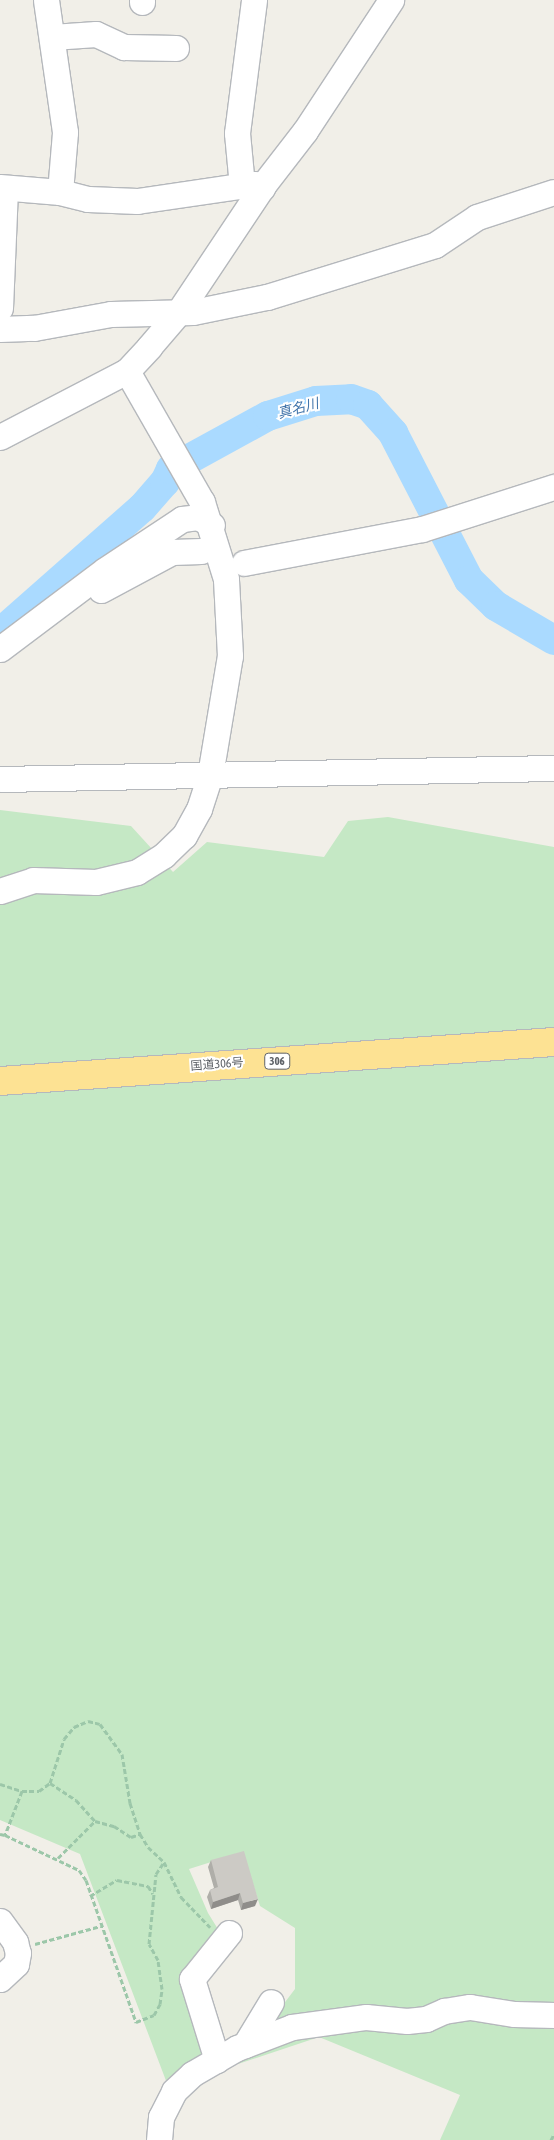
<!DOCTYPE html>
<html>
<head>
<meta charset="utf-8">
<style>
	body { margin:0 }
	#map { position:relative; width:554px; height:2140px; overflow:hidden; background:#f1efe8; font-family:"Asap Condensed","Noto Sans JP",sans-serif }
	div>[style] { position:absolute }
	.green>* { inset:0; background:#c5e8c5 }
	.river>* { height:30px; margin:-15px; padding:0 15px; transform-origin:15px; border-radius:15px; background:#aadaff }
	.path>* { height:3px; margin-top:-1.5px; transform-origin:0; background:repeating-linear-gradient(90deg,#9cc7a9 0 5px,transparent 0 7.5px) }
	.roads { filter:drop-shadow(1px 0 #b5b8bc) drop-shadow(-1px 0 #b5b8bc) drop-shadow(0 1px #b5b8bc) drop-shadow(0 -1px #b5b8bc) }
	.minor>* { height:25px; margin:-12.5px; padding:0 12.5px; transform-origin:12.5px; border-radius:12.5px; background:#fff }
	.highway>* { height:28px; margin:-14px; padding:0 14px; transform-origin:14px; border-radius:14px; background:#fde293 }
	.wall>* { inset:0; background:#afaea9 }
	.shaded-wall>* { inset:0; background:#8f8d8a }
	.building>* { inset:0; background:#cccac5 }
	span { translate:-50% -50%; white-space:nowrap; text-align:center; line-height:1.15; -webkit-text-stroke:4px #fff; paint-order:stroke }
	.shield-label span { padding:1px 4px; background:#fff; border:1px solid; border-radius:4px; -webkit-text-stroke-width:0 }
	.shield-label { font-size:11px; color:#5f6368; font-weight:700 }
	.street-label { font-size:12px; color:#5f6368 }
	.water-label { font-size:14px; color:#4174aa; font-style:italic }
</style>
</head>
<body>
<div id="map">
	<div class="green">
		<i style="clip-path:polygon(0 810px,131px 826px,173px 872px,207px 842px,324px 857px,348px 821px,388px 817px,554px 847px,554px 2140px,440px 2140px,460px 2095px,319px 2037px,238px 2064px,295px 1989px,295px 1928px,260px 1906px,243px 1852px,189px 1869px,208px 1913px,221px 1934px,184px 1977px,206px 2054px,168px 2086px,80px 1854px,0 1820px)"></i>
	</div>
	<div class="river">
		<i style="left:0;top:633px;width:189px;rotate:-41.4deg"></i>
		<i style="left:142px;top:508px;width:35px;rotate:-49deg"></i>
		<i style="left:165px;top:482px;width:14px;rotate:-65deg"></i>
		<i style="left:171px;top:469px;width:111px;rotate:-28.7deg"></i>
		<i style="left:268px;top:416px;width:50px;rotate:-17.4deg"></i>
		<i style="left:316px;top:401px;width:35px;rotate:-3deg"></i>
		<i style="left:351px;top:399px;width:18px;rotate:19deg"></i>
		<i style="left:368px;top:405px;width:38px;rotate:48deg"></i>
		<i style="left:393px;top:433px;width:165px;rotate:62.7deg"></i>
		<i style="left:469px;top:580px;width:37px;rotate:44deg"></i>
		<i style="left:496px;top:606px;width:67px;rotate:30.4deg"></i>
	</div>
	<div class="path">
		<i style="left:50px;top:1783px;width:31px;rotate:33deg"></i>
		<i style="left:76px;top:1800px;width:28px;rotate:48deg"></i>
		<i style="left:95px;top:1821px;width:20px;rotate:15deg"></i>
		<i style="left:114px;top:1826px;width:20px;rotate:33deg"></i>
		<i style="left:131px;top:1837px;width:9px;rotate:-18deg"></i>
		<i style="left:0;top:1784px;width:23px;rotate:18deg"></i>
		<i style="left:22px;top:1791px;width:17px"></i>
		<i style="left:39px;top:1791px;width:14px;rotate:-36deg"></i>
		<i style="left:50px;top:1783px;width:46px;rotate:-72.3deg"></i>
		<i style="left:64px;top:1739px;width:16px;rotate:-50deg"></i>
		<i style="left:74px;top:1727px;width:15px;rotate:-23deg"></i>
		<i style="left:88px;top:1721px;width:12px;rotate:14deg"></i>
		<i style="left:100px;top:1724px;width:37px;rotate:54deg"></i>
		<i style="left:122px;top:1754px;width:50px;rotate:80.7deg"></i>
		<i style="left:130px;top:1803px;width:33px;rotate:72deg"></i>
		<i style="left:140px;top:1834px;width:15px;rotate:58deg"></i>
		<i style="left:148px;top:1847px;width:22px;rotate:43deg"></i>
		<i style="left:164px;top:1862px;width:39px;rotate:64deg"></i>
		<i style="left:181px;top:1897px;width:42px;rotate:46deg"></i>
		<i style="left:22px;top:1791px;width:47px;rotate:111.1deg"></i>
		<i style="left:5px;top:1835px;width:82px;rotate:25.3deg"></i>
		<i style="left:79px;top:1870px;width:12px;rotate:55deg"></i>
		<i style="left:86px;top:1880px;width:151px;rotate:70.6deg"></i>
		<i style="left:136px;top:2022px;width:19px;rotate:-21deg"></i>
		<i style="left:154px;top:2015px;width:13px;rotate:-61deg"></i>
		<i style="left:160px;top:2004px;width:15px;rotate:-82deg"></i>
		<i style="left:162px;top:1989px;width:29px;rotate:-98deg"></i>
		<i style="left:158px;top:1960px;width:18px;rotate:-119deg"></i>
		<i style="left:149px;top:1944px;width:70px;rotate:-84.3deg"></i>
		<i style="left:156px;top:1874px;width:14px;rotate:-56deg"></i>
		<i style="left:0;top:1834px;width:5px;rotate:11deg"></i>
		<i style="left:58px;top:1858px;width:52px;rotate:-45deg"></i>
		<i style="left:90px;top:1896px;width:31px;rotate:-31deg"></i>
		<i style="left:117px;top:1880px;width:32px;rotate:11deg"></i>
		<i style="left:148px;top:1886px;width:9px;rotate:58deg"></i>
		<i style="left:35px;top:1944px;width:68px;rotate:-15.3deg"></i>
		<i style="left:551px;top:2140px;width:7px;rotate:-63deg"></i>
	</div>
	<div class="roads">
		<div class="minor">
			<i style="left:142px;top:0;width:2px;rotate:90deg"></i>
			<i style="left:52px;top:37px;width:44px;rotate:-3.9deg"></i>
			<i style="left:96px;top:34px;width:31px;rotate:25deg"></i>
			<i style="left:124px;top:47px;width:52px;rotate:1.1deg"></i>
			<i style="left:242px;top:186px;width:53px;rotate:-95.4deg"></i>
			<i style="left:237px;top:133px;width:134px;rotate:-82.7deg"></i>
			<i style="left:0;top:187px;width:60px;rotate:4.8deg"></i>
			<i style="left:60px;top:192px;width:60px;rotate:-85.2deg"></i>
			<i style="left:65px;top:132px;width:133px;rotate:-98.2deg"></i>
			<i style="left:60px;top:192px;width:29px;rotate:14deg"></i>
			<i style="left:88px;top:199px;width:49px;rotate:2.3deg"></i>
			<i style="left:137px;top:201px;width:118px;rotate:-8.3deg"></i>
			<i style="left:254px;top:184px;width:9px;rotate:27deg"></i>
			<i style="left:0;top:308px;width:120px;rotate:-87.6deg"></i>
			<i style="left:0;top:329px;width:34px;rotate:-2deg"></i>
			<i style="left:34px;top:328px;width:78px;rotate:-10.3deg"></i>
			<i style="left:111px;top:314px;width:82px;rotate:-1.4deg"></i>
			<i style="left:193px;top:312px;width:76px;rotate:-11.5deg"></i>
			<i style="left:267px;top:297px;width:176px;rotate:-17.2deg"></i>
			<i style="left:435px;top:245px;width:50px;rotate:-33.7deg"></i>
			<i style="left:477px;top:217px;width:81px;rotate:-18deg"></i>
			<i style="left:0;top:437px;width:143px;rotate:-27.5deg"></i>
			<i style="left:127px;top:371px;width:33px;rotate:-47deg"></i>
			<i style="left:149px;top:347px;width:45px;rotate:-49.5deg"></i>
			<i style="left:178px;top:313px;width:155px;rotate:-56.3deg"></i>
			<i style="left:264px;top:184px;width:67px;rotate:-52.3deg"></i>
			<i style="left:305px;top:131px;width:157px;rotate:-56.7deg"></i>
			<i style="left:244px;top:563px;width:181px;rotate:-10.8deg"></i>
			<i style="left:422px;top:529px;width:139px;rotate:-17.7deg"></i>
			<i style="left:101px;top:590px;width:81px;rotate:-28.2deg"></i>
			<i style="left:172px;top:552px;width:29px;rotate:-2deg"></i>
			<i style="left:0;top:649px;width:131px;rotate:-37deg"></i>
			<i style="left:105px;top:570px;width:92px;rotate:-33.5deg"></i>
			<i style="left:182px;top:519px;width:16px;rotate:-7deg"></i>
			<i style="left:198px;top:517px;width:16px;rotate:30deg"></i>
			<i style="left:0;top:779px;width:554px;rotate:-1.14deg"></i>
			<i style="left:0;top:891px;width:35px;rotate:-18deg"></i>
			<i style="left:33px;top:880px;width:63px;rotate:1.8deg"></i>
			<i style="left:96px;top:882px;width:42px;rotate:-13.7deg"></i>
			<i style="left:137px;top:872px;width:32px;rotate:-32deg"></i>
			<i style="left:164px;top:855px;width:28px;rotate:-44deg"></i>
			<i style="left:184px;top:836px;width:31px;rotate:-61deg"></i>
			<i style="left:199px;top:809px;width:36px;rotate:-72deg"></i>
			<i style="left:210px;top:775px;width:121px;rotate:-80.5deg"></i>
			<i style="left:230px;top:656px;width:77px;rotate:-93deg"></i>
			<i style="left:226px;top:579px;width:81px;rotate:-107.3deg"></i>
			<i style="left:202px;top:502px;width:151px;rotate:-119.8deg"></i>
			<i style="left:0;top:1921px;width:26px;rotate:54deg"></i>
			<i style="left:15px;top:1942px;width:11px;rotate:75deg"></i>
			<i style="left:18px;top:1953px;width:11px;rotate:100deg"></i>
			<i style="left:16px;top:1964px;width:22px;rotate:137deg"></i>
			<i style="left:245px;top:2045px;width:50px;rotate:-58.8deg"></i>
			<i style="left:217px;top:2060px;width:85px;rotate:-107.2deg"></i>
			<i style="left:192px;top:1979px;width:59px;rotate:-51.2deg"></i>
			<i style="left:159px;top:2140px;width:23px;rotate:-85deg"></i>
			<i style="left:161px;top:2117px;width:29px;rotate:-63deg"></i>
			<i style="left:174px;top:2091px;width:25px;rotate:-43deg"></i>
			<i style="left:192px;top:2074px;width:52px;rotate:-30deg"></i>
			<i style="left:237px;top:2048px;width:59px;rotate:-20.9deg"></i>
			<i style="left:292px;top:2027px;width:75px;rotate:-7.7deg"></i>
			<i style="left:366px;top:2017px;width:41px;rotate:5.6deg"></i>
			<i style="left:407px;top:2021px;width:19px;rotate:-6deg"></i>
			<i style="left:426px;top:2019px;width:20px;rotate:-24deg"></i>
			<i style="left:444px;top:2011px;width:26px;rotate:-9deg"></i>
			<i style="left:470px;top:2007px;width:45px;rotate:9deg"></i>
			<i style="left:514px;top:2014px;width:40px;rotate:1.4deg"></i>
		</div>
		<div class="highway">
			<i style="left:0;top:1081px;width:555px;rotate:-4.03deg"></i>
		</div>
	</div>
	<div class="wall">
		<i style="clip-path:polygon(211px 1860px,255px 1906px,241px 1910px,238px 1900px,211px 1909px,207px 1897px,210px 1890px,214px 1888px,208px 1867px)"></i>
	</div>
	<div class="shaded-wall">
		<i style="clip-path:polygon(240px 1893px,238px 1900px,211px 1909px,213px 1902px)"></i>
		<i style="clip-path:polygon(258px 1899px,255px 1906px,241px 1910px,243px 1903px)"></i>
	</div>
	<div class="building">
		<i style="clip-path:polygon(244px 1851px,258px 1899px,243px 1903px,240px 1893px,213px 1902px,210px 1890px,218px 1887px,211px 1860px)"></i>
	</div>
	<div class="shield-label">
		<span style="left:277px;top:1061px">306</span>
	</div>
	<div class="street-label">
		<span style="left:217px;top:1065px;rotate:-4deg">国道306号</span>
	</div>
	<div class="water-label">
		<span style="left:298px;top:408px;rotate:-15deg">真名川</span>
	</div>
</div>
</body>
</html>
